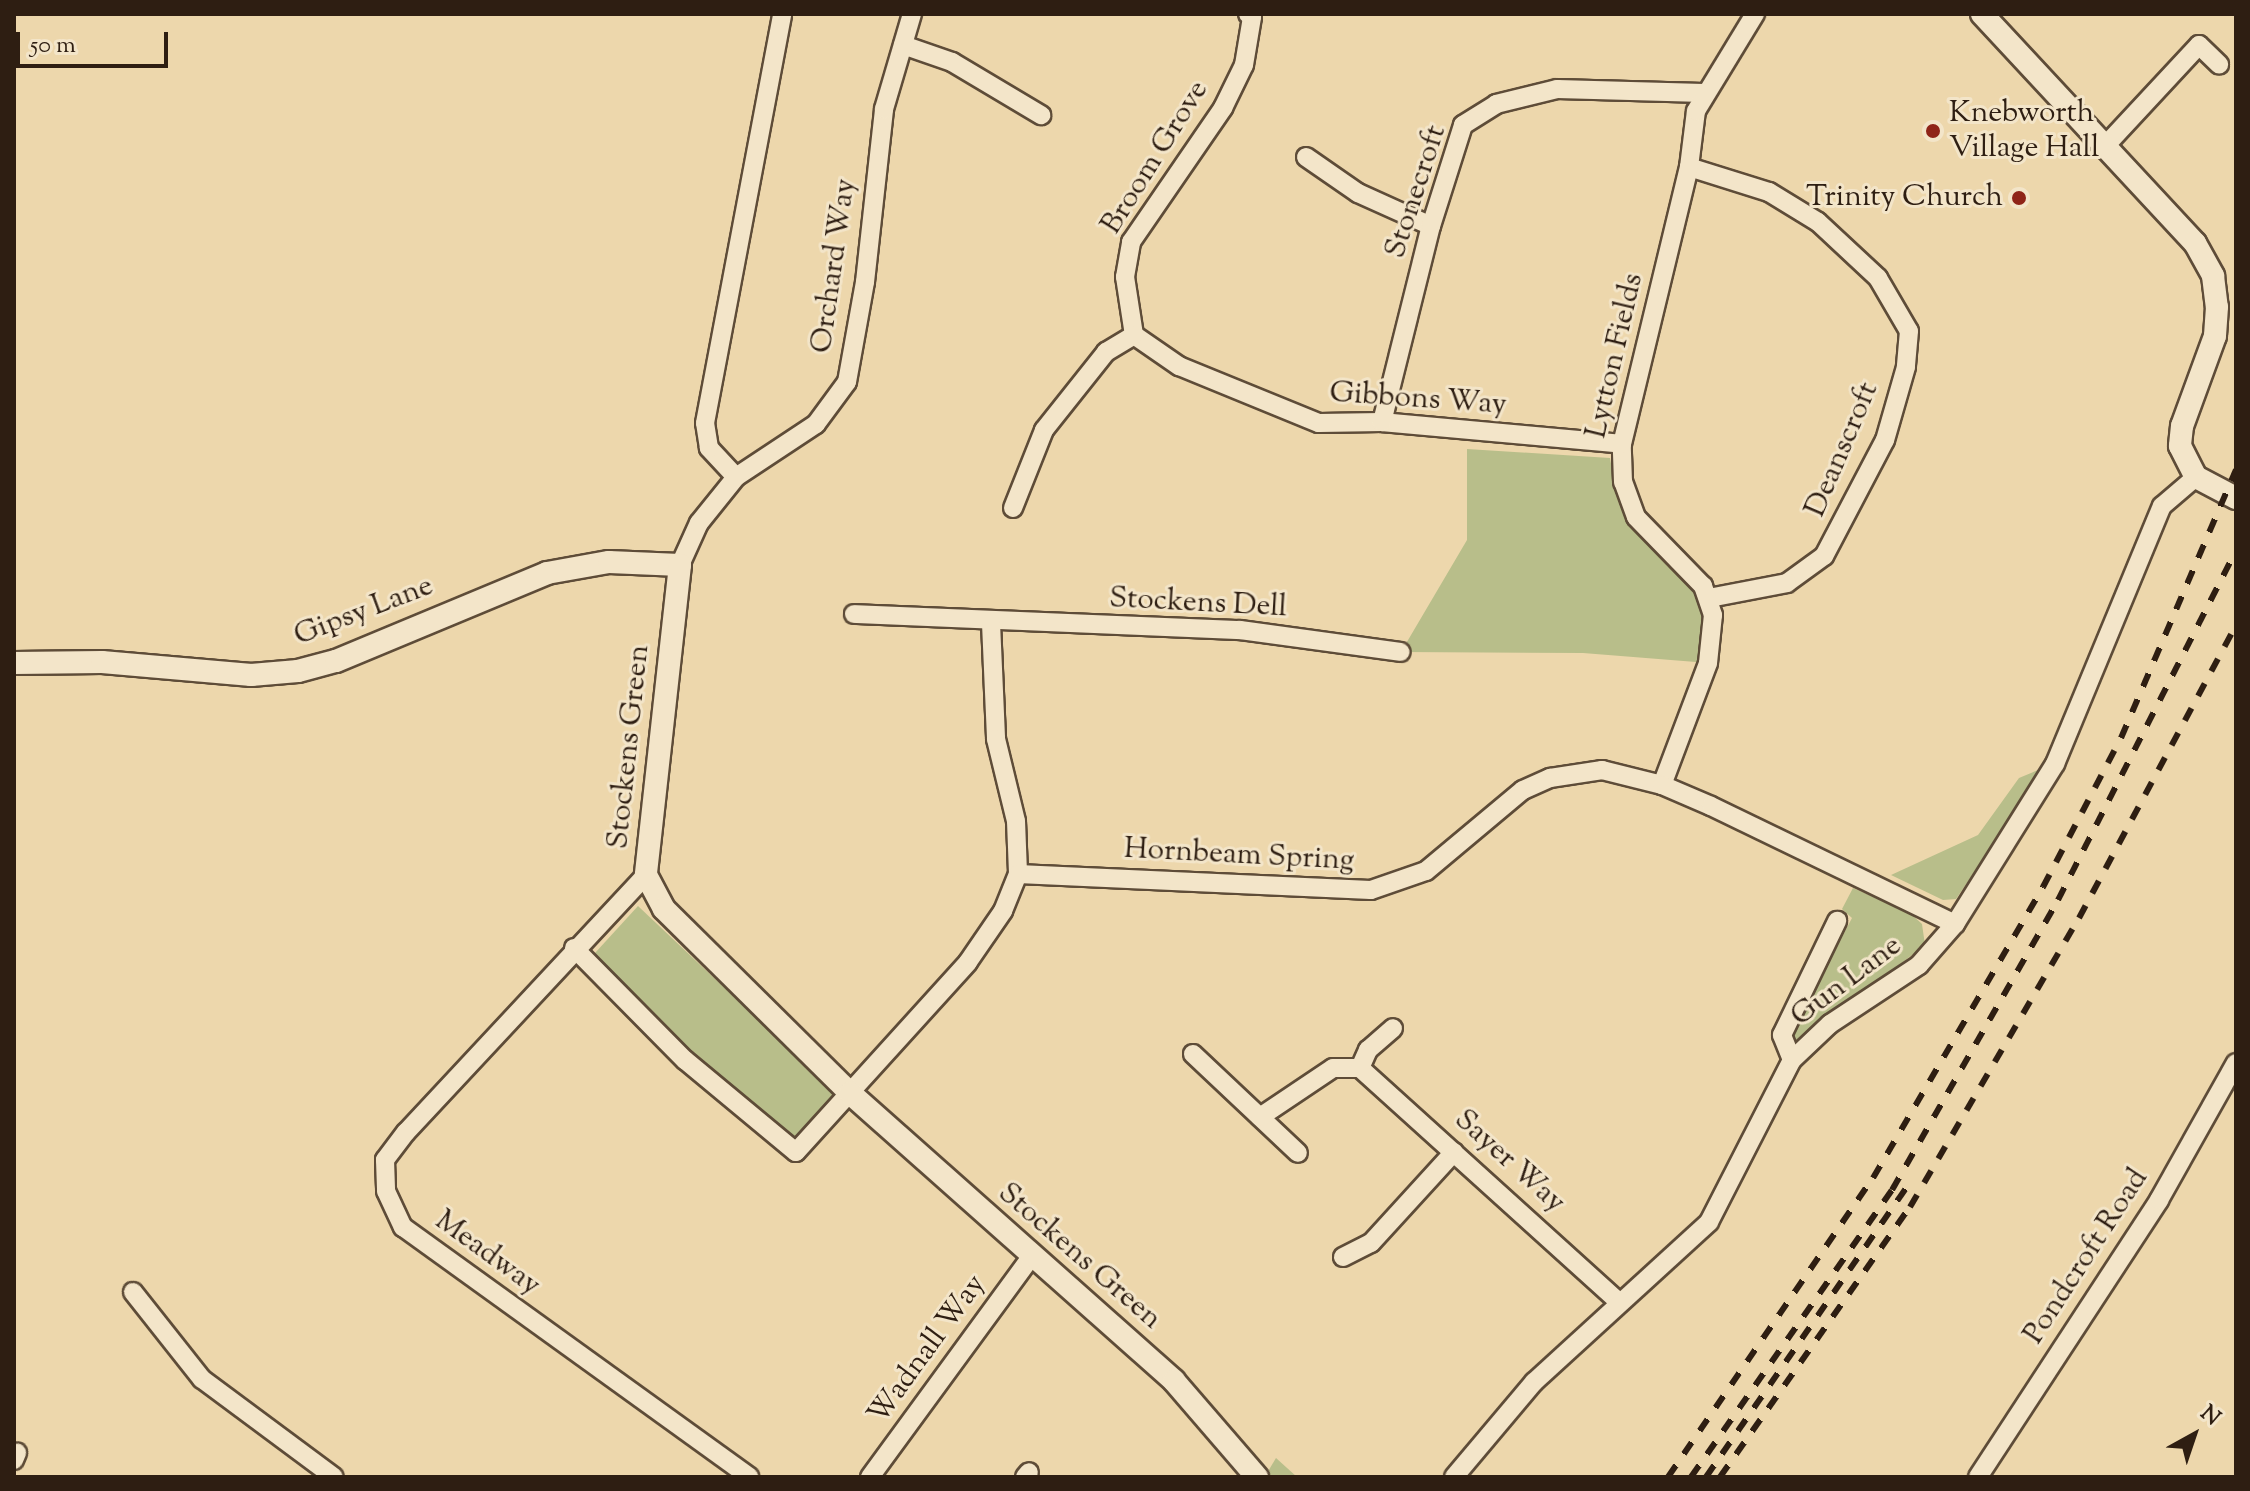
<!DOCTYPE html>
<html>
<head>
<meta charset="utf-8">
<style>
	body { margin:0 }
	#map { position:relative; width:2250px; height:1491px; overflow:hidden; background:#edd7ac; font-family:"Sorts Mill Goudy",serif }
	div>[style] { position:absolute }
	.green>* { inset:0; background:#b8be8a }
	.roads { filter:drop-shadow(2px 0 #5e4c38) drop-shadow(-2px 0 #5e4c38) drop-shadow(0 2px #5e4c38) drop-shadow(0 -2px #5e4c38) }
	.minor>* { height:18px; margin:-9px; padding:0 9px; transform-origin:9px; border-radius:9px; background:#f3e5c9 }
	.tertiary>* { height:22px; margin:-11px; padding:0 11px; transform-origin:11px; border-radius:11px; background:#f3e5c9 }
	.rail>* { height:6px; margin-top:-3px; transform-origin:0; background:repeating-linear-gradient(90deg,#2e1e12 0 14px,transparent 0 28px) }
	.dots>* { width:22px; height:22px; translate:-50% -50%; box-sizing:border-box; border:4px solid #f3e5c9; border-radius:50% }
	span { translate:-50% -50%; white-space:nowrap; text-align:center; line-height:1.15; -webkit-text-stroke:6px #f3e5c9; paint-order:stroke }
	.poi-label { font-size:30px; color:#2e1e12 }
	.left { translate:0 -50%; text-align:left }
	.right { translate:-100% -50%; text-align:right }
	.street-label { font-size:30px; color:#2e1e12 }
	.frame { position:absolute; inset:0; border:16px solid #2e1e12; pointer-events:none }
	.north { position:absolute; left:2154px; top:1395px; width:80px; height:80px; -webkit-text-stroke:6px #f3e5c9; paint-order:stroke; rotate:40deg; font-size:22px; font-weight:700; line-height:32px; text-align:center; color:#2e1e12 }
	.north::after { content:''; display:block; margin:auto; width:28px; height:36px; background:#2e1e12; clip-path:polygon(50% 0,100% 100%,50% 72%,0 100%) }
	.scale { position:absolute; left:16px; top:32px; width:152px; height:36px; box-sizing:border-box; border:4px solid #2e1e12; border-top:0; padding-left:10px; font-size:24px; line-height:28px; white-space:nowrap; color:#2e1e12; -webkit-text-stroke:6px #f3e5c9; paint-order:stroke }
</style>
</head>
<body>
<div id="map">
	<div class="green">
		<i style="clip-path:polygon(1467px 449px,1610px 458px,1617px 497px,1631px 526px,1689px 584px,1701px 606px,1703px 657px,1696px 662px,1583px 653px,1401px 652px,1467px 540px)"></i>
		<i style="clip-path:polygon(2045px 767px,1956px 899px,1943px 900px,1891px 875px,1978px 835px,2019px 778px)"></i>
		<i style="clip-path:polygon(1853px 888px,1910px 913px,1922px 924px,1925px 945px,1796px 1044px,1790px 1035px,1852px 918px,1842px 909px)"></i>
		<i style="clip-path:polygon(638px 906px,838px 1095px,796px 1139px,686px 1048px,595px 953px)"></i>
		<i style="clip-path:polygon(1276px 1458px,1297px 1477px,1271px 1477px,1267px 1473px)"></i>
	</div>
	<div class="roads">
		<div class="minor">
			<i style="left:903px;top:45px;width:52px;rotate:19.1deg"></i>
			<i style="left:952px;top:62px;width:104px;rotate:30.8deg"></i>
			<i style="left:2107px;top:144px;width:135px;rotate:-47.1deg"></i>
			<i style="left:2199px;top:45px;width:28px;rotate:44deg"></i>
			<i style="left:1306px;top:157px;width:63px;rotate:34.7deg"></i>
			<i style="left:1358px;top:193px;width:80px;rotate:24.3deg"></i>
			<i style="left:1689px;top:167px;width:84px;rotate:17.4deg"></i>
			<i style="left:1769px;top:192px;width:57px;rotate:31.5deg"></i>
			<i style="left:1818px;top:222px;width:82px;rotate:43deg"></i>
			<i style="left:1878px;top:278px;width:61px;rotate:59.7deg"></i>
			<i style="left:1909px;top:331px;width:36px;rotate:95deg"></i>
			<i style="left:1906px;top:367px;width:76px;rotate:106deg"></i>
			<i style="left:1885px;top:440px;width:131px;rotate:117.7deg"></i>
			<i style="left:1824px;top:556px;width:46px;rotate:143.9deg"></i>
			<i style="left:1787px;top:583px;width:79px;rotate:169.1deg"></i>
			<i style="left:1134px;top:335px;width:55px;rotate:34.6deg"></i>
			<i style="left:1179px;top:366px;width:151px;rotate:22.2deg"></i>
			<i style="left:1319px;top:423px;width:63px;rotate:-0.9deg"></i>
			<i style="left:1382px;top:422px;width:241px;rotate:5.2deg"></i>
			<i style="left:1134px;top:335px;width:59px;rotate:-98.8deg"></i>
			<i style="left:1125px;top:277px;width:36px;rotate:-80deg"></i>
			<i style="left:1131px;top:242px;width:163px;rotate:-55.5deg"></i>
			<i style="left:1223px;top:108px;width:48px;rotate:-64deg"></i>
			<i style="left:1244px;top:65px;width:49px;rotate:-80.5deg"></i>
			<i style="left:1252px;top:17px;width:5px;rotate:-143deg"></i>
			<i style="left:1382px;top:422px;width:202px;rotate:-76deg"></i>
			<i style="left:1431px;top:226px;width:106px;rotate:-72.4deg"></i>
			<i style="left:1463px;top:125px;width:39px;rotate:-32deg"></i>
			<i style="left:1496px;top:104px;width:63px;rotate:-13.8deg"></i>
			<i style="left:1557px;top:89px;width:147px;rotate:1.6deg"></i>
			<i style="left:736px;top:477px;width:40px;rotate:-133deg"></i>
			<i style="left:709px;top:448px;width:25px;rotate:-99deg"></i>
			<i style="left:705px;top:423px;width:416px;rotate:-79.3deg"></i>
			<i style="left:1013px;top:508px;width:84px;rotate:-68.3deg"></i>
			<i style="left:1044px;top:430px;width:100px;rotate:-51.5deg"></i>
			<i style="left:1106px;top:352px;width:33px;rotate:-31deg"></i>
			<i style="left:680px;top:565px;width:46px;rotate:-65.7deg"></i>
			<i style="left:699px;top:523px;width:59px;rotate:-51.2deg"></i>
			<i style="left:736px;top:477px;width:96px;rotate:-33.5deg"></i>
			<i style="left:816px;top:424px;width:52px;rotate:-53.6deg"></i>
			<i style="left:847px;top:382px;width:102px;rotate:-79.8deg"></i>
			<i style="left:865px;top:282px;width:174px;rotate:-83.7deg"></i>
			<i style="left:884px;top:109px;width:99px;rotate:-73.6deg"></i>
			<i style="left:854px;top:614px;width:386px;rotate:2.4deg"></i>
			<i style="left:1240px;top:630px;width:162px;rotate:7.8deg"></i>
			<i style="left:991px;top:623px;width:116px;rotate:87.5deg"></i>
			<i style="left:996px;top:739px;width:84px;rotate:76.3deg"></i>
			<i style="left:1016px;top:821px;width:53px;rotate:87.8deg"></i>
			<i style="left:1662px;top:785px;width:130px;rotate:-69.3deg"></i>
			<i style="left:1708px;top:663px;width:48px;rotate:-84.1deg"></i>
			<i style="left:1713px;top:615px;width:31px;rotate:-109deg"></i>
			<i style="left:1703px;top:586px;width:96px;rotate:-134.2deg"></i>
			<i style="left:1636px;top:517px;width:37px;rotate:-110deg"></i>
			<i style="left:1623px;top:482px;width:38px;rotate:-92deg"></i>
			<i style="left:1622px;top:444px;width:285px;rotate:-76.4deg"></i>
			<i style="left:1689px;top:167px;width:56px;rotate:-82.9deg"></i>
			<i style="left:1696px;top:111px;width:114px;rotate:-58.7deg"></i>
			<i style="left:646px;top:875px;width:352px;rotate:133deg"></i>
			<i style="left:406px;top:1132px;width:35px;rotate:127deg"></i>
			<i style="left:385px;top:1160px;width:31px;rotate:88deg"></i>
			<i style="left:386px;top:1191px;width:40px;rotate:65deg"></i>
			<i style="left:403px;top:1227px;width:427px;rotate:35.8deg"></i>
			<i style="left:574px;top:948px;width:158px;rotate:45.3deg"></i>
			<i style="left:685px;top:1060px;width:144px;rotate:39.7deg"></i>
			<i style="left:796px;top:1152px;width:256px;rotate:-47.8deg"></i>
			<i style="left:968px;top:962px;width:62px;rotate:-55.5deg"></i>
			<i style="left:1003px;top:911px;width:40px;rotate:-68deg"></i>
			<i style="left:1018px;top:874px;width:353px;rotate:2.6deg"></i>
			<i style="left:1371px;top:890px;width:58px;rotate:-19.1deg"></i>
			<i style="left:1426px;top:871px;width:126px;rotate:-39.9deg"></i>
			<i style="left:1523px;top:790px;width:30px;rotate:-24deg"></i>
			<i style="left:1550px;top:778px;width:53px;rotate:-8.7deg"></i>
			<i style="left:1602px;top:770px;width:62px;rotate:14deg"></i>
			<i style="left:1662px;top:785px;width:53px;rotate:23.2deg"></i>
			<i style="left:1711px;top:806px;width:271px;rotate:25.8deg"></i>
			<i style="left:1193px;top:1054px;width:144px;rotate:43.3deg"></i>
			<i style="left:1792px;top:1060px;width:27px;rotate:-112deg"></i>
			<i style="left:1782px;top:1035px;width:127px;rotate:-64.2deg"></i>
			<i style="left:1360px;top:1068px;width:348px;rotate:42.1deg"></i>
			<i style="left:1260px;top:1117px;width:88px;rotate:-33.9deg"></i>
			<i style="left:1333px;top:1068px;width:27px"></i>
			<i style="left:1360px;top:1068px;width:20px;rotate:-66deg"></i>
			<i style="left:1368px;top:1050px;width:33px;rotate:-41deg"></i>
			<i style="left:1343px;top:1257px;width:31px;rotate:-27deg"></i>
			<i style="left:1371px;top:1243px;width:123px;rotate:-47.6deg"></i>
			<i style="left:133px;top:1292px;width:111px;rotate:51.6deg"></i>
			<i style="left:202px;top:1379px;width:164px;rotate:36.6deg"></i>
			<i style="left:14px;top:1460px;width:8px;rotate:-67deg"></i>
			<i style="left:870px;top:1477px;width:274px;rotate:-53.8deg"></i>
			<i style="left:1025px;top:1477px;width:6px;rotate:-51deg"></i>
			<i style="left:1454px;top:1477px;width:124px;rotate:-49.9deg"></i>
			<i style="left:1534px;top:1382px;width:237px;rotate:-42.4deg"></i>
			<i style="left:1709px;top:1222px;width:182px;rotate:-62.9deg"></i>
			<i style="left:1792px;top:1060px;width:52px;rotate:-43.5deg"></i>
			<i style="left:1830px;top:1024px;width:107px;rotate:-33.5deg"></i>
			<i style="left:1919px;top:965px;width:55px;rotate:-48.7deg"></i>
			<i style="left:1955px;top:924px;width:189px;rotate:-58deg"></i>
			<i style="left:2055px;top:764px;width:279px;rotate:-67.5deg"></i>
			<i style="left:2162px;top:506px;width:45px;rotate:-40.5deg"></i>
			<i style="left:1978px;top:1477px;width:331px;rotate:-56.8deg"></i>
			<i style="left:2159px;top:1200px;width:157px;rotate:-60.7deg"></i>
		</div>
		<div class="tertiary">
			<i style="left:1982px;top:14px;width:313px;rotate:47.1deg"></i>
			<i style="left:2195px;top:243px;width:38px;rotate:61deg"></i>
			<i style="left:2213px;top:276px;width:31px;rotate:83deg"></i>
			<i style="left:2217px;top:307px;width:29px;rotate:94deg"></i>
			<i style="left:2215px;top:336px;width:96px;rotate:110.1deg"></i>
			<i style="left:2182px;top:426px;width:20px;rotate:96deg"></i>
			<i style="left:2180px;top:446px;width:35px;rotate:63deg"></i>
			<i style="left:2196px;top:477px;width:45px;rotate:27.7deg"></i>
			<i style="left:14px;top:663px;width:88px;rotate:-0.7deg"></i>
			<i style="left:102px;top:662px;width:150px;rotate:5deg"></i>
			<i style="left:251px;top:675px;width:47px;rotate:-4.9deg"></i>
			<i style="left:298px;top:671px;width:39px;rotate:-15deg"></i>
			<i style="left:336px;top:661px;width:229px;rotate:-22.6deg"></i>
			<i style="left:547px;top:573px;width:63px;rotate:-10.1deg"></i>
			<i style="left:609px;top:562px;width:71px;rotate:2.4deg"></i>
			<i style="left:680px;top:565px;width:312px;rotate:96.3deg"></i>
			<i style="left:646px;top:875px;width:38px;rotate:62deg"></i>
			<i style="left:664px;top:909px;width:262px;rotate:44.7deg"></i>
			<i style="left:850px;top:1093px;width:433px;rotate:41.6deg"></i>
			<i style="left:1174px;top:1381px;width:127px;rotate:49.2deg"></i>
		</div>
	</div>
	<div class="rail">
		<i style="left:1668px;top:1477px;width:363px;rotate:-55.6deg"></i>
		<i style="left:1873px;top:1178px;width:337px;rotate:-59.7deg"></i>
		<i style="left:2043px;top:887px;width:168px;rotate:-62.4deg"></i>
		<i style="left:2121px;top:738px;width:292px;rotate:-66.8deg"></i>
		<i style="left:1691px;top:1477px;width:350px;rotate:-55deg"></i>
		<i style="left:1892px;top:1190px;width:334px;rotate:-60.2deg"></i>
		<i style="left:2058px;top:900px;width:392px;rotate:-63deg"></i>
		<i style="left:1706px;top:1477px;width:362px;rotate:-55.3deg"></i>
		<i style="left:1720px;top:1477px;width:330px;rotate:-54.9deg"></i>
		<i style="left:1910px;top:1207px;width:335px;rotate:-59.7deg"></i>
		<i style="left:2079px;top:918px;width:332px;rotate:-61.8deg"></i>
	</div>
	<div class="dots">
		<i style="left:1933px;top:131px;background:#8f2418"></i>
		<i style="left:2019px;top:198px;background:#8f2418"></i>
	</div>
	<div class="poi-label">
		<span class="left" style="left:1949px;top:131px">Knebworth<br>Village Hall</span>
		<span class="right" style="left:2003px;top:198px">Trinity Church</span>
	</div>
	<div class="street-label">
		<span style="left:1156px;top:158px;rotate:-58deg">Broom Grove</span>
		<span style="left:1417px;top:192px;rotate:-72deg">Stonecroft</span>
		<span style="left:835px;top:266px;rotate:-82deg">Orchard Way</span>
		<span style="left:1616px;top:356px;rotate:-77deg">Lytton Fields</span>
		<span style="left:1418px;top:400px;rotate:4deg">Gibbons Way</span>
		<span style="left:1843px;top:450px;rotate:-67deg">Deanscroft</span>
		<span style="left:1198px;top:604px;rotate:3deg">Stockens Dell</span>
		<span style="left:364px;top:612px;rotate:-21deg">Gipsy Lane</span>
		<span style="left:630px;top:747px;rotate:-84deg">Stockens Green</span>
		<span style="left:1239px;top:856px;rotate:3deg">Hornbeam Spring</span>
		<span style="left:1847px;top:982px;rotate:-37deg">Gun Lane</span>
		<span style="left:1509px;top:1162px;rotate:42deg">Sayer Way</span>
		<span style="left:487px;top:1254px;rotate:36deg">Meadway</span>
		<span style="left:1079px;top:1257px;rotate:41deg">Stockens Green</span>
		<span style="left:2087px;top:1257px;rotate:-57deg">Pondcroft Road</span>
		<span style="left:928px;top:1350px;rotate:-54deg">Wadnall Way</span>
	</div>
	<div class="frame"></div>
	<div class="north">N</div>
	<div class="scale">50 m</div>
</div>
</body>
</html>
